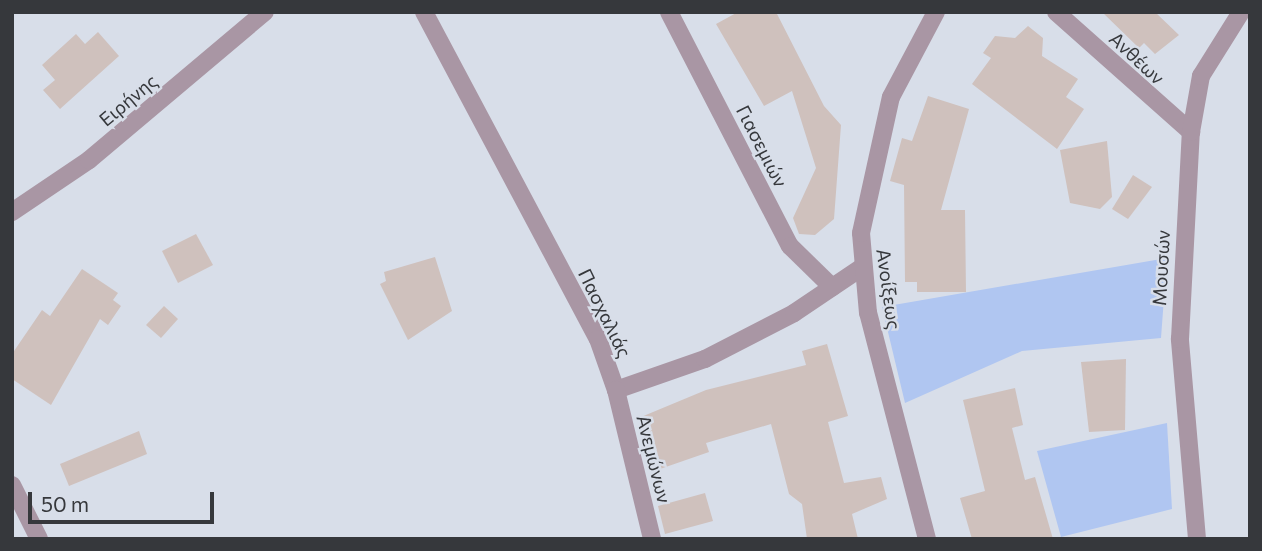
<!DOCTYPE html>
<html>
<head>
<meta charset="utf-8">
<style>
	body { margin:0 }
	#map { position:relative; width:1262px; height:551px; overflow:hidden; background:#d8dee9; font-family:Commissioner,sans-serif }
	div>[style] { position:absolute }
	.green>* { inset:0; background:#b0c6f1 }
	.building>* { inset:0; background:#cfc1bd }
	.minor>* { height:18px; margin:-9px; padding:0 9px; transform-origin:9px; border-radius:9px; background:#a996a4 }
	span { translate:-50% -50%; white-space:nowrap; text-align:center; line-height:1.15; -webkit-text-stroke:5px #d8dee9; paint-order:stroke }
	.street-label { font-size:19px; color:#36383c }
	.frame { position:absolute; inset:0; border:14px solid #36383c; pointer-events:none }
	.scale { position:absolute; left:28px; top:492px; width:186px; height:32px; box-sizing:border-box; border:4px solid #36383c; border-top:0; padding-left:9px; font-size:21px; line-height:24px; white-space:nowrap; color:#36383c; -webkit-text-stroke:5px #d8dee9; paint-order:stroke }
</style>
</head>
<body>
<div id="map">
	<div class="green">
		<i style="clip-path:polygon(1167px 258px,1161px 338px,1022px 351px,905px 403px,882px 307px)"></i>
		<i style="clip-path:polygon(1167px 423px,1172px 509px,1061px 537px,1037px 451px)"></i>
	</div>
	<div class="building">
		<i style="clip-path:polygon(738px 12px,776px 12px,824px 106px,841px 125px,834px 219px,815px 235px,799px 234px,793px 218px,816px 168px,792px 91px,764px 106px,716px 24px)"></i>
		<i style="clip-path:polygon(1102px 12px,1155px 12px,1179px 35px,1155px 54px,1144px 43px,1139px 48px)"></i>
		<i style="clip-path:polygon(1028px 26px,1043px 38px,1042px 56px,1078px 79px,1066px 97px,1084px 109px,1057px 149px,972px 84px,991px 58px,983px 53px,995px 36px,1015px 38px)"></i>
		<i style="clip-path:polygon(98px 32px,119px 56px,60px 109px,43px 90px,55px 80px,42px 65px,76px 34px,85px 44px)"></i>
		<i style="clip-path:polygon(928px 96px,969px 109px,941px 210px,965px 210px,966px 292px,917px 292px,917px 282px,905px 282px,904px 185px,890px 181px,902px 138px,912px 141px)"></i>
		<i style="clip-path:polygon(1107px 141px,1112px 197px,1100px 209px,1070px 203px,1060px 150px)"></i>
		<i style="clip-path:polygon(1133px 175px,1152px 187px,1128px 219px,1112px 209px)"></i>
		<i style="clip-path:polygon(196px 234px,213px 265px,178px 283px,162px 251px)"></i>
		<i style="clip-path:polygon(435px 257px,452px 311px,408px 340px,380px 284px,386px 281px,384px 272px)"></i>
		<i style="clip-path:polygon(82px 269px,118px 293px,113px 300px,121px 306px,108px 325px,100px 319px,51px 405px,12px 379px,12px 354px,42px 310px,50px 316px)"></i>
		<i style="clip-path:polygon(164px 306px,178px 319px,161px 338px,146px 325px)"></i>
		<i style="clip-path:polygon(827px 344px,848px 416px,828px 422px,844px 483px,881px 477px,887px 499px,852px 514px,858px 539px,807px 539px,802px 504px,789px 494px,771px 424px,706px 443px,709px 452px,660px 469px,641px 417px,706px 390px,806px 365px,802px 351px)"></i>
		<i style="clip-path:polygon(1126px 359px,1125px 430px,1089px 432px,1081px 362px)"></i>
		<i style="clip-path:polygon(1015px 388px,1023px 425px,1012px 428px,1025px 480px,1035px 477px,1053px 539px,972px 539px,960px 498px,985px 491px,963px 400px)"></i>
		<i style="clip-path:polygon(139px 431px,147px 454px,69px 486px,60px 464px)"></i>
		<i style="clip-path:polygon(705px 493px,713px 521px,665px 534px,658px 506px)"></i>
	</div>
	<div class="minor">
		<i style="left:424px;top:12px;width:370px;rotate:62deg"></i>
		<i style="left:598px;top:339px;width:54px;rotate:70.6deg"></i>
		<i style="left:616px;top:390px;width:94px;rotate:-19.2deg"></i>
		<i style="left:705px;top:359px;width:100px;rotate:-27.3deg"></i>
		<i style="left:794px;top:313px;width:81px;rotate:-33.9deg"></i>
		<i style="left:669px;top:12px;width:263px;rotate:62.7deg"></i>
		<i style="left:790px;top:246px;width:59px;rotate:44.3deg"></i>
		<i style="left:1056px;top:12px;width:181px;rotate:41.6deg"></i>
		<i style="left:12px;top:212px;width:93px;rotate:-34deg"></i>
		<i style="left:89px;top:160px;width:230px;rotate:-40.1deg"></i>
		<i style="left:616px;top:390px;width:153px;rotate:76.4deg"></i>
		<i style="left:12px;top:485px;width:60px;rotate:63.4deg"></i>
		<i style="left:927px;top:539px;width:234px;rotate:-104.6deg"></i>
		<i style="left:868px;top:313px;width:80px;rotate:-95deg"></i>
		<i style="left:861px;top:233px;width:139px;rotate:-77.6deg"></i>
		<i style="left:891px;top:97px;width:96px;rotate:-62.1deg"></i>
		<i style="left:1197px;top:539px;width:201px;rotate:-94.9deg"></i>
		<i style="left:1180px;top:339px;width:207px;rotate:-87deg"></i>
		<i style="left:1191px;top:132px;width:57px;rotate:-79.9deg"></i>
		<i style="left:1201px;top:76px;width:75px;rotate:-58deg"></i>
	</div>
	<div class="street-label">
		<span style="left:1137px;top:58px;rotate:43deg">Ανθέων</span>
		<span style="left:128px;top:100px;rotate:-40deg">Ειρήνης</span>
		<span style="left:762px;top:146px;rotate:63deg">Γιασεμιών</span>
		<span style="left:1161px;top:268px;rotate:-87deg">Μουσών</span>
		<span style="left:889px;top:289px;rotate:82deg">Ανοίξεως</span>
		<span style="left:605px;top:313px;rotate:64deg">Πασχαλιάς</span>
		<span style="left:654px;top:459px;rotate:76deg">Ανεμώνων</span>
	</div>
	<div class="frame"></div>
	<div class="scale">50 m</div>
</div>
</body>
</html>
